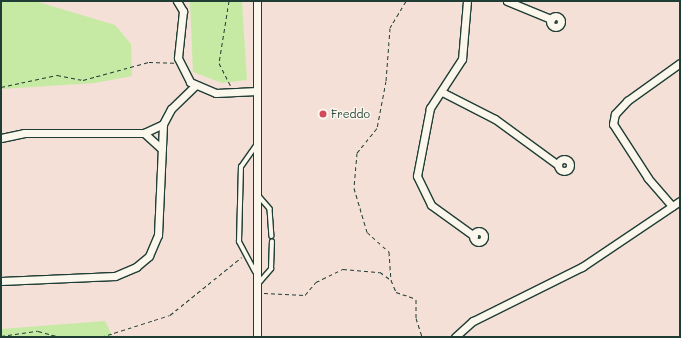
<!DOCTYPE html>
<html>
<head>
<meta charset="utf-8">
<style>
	body { margin:0 }
	#map { position:relative; width:681px; height:338px; overflow:hidden; background:#f4e0d7; font-family:Mali,sans-serif }
	div>[style] { position:absolute }
	.green>* { inset:0; background:#c6eaa3 }
	.path>* { height:1px; margin-top:-0.5px; transform-origin:0; background:repeating-linear-gradient(90deg,#1f3d34 0 4px,transparent 0 7px) }
	.roads { filter:drop-shadow(1px 0 #1f3d34) drop-shadow(-1px 0 #1f3d34) drop-shadow(0 1px #1f3d34) drop-shadow(0 -1px #1f3d34) }
	.lane>* { height:3.5px; margin:-1.75px; padding:0 1.75px; transform-origin:1.75px; border-radius:1.75px; background:#fbf7ec }
	.street>* { height:7px; margin:-3.5px; padding:0 3.5px; transform-origin:3.5px; border-radius:3.5px; background:#fbf7ec }
	.street>.ring { margin:-3.5px; padding:0; box-sizing:content-box; background:none; border:7px solid #fbf7ec; border-radius:50% }
	.dots>* { width:11px; height:11px; translate:-50% -50%; box-sizing:border-box; border:2px solid #fbf7ec; border-radius:50% }
	span { translate:-50% -50%; white-space:nowrap; text-align:center; line-height:1.15; -webkit-text-stroke:3px #fbf7ec; paint-order:stroke }
	.poi-label { font-size:11px; color:#1f3d34 }
	.left { translate:0 -50%; text-align:left }
	.frame { position:absolute; inset:0; border:2px solid #1f3d34; pointer-events:none }
</style>
</head>
<body>
<div id="map">
	<div class="green">
		<i style="clip-path:polygon(1px 1px,35px 1px,115px 25px,131px 44px,132px 76px,95px 83px,1px 89px)"></i>
		<i style="clip-path:polygon(190px 1px,242px 1px,247px 80px,222px 83px,193px 72px)"></i>
		<i style="clip-path:polygon(105px 321px,113px 337px,1px 337px,1px 329px)"></i>
	</div>
	<div class="path">
		<i style="left:229px;top:1px;width:63px;rotate:99.2deg"></i>
		<i style="left:219px;top:63px;width:25px;rotate:63deg"></i>
		<i style="left:406px;top:1px;width:31px;rotate:121deg"></i>
		<i style="left:390px;top:28px;width:53px;rotate:94.3deg"></i>
		<i style="left:386px;top:81px;width:48px;rotate:100.8deg"></i>
		<i style="left:377px;top:128px;width:32px;rotate:129deg"></i>
		<i style="left:357px;top:153px;width:35px;rotate:95deg"></i>
		<i style="left:354px;top:188px;width:46px;rotate:73.5deg"></i>
		<i style="left:367px;top:232px;width:30px;rotate:42deg"></i>
		<i style="left:389px;top:252px;width:28px;rotate:86deg"></i>
		<i style="left:391px;top:280px;width:13px;rotate:67deg"></i>
		<i style="left:396px;top:292px;width:21px;rotate:19deg"></i>
		<i style="left:416px;top:299px;width:19px;rotate:90deg"></i>
		<i style="left:416px;top:318px;width:20px;rotate:72deg"></i>
		<i style="left:1px;top:87px;width:57px;rotate:-12.1deg"></i>
		<i style="left:57px;top:75px;width:26px;rotate:11deg"></i>
		<i style="left:83px;top:80px;width:68px;rotate:-15.3deg"></i>
		<i style="left:149px;top:62px;width:25px;rotate:2deg"></i>
		<i style="left:264px;top:293px;width:41px;rotate:2.8deg"></i>
		<i style="left:305px;top:295px;width:17px;rotate:-50deg"></i>
		<i style="left:316px;top:282px;width:30px;rotate:-26deg"></i>
		<i style="left:343px;top:269px;width:37px;rotate:5deg"></i>
		<i style="left:380px;top:272px;width:14px;rotate:36deg"></i>
		<i style="left:1px;top:336px;width:37px;rotate:-8deg"></i>
		<i style="left:38px;top:331px;width:23px;rotate:15deg"></i>
		<i style="left:101px;top:337px;width:72px;rotate:-17.7deg"></i>
		<i style="left:170px;top:315px;width:92px;rotate:-38.9deg"></i>
	</div>
	<div class="roads">
		<div class="lane">
			<i style="left:258px;top:195px;width:18px;rotate:49deg"></i>
			<i style="left:270px;top:209px;width:27px;rotate:86deg"></i>
			<i style="left:255px;top:272px;width:34px;rotate:-118deg"></i>
			<i style="left:239px;top:242px;width:75px;rotate:-88.5deg"></i>
			<i style="left:241px;top:167px;width:28px;rotate:-55deg"></i>
			<i style="left:258px;top:284px;width:20px;rotate:-49deg"></i>
			<i style="left:271px;top:269px;width:27px;rotate:-88deg"></i>
		</div>
		<div class="street">
			<i style="left:177px;top:1px;width:12px;rotate:59deg"></i>
			<i style="left:183px;top:11px;width:47px;rotate:96.1deg"></i>
			<i style="left:178px;top:58px;width:27px;rotate:63deg"></i>
			<i style="left:190px;top:82px;width:28px;rotate:23deg"></i>
			<i style="left:216px;top:93px;width:41px;rotate:-2.8deg"></i>
			<i style="left:257px;top:1px;width:336px;rotate:90deg"></i>
			<i style="left:467px;top:1px;width:58px;rotate:94.9deg"></i>
			<i style="left:462px;top:59px;width:59px;rotate:123.1deg"></i>
			<i style="left:430px;top:108px;width:69px;rotate:100.8deg"></i>
			<i style="left:417px;top:176px;width:32px;rotate:64deg"></i>
			<i style="left:431px;top:205px;width:53px;rotate:35.8deg"></i>
			<i style="left:507px;top:1px;width:48px;rotate:22.2deg"></i>
			<i class="ring" style="left:550.5px;top:16.5px;width:4px;height:4px"></i>
			<i style="left:442px;top:92px;width:59px;rotate:27deg"></i>
			<i style="left:495px;top:119px;width:78px;rotate:36.1deg"></i>
			<i style="left:144px;top:133px;width:24px;rotate:42deg"></i>
			<i style="left:1px;top:138px;width:24px;rotate:-12deg"></i>
			<i style="left:24px;top:133px;width:120px"></i>
			<i style="left:144px;top:133px;width:21px;rotate:-25deg"></i>
			<i class="ring" style="left:558px;top:159px;width:5px;height:5px"></i>
			<i style="left:672px;top:206px;width:37px;rotate:-131deg"></i>
			<i style="left:648px;top:178px;width:64px;rotate:-122.9deg"></i>
			<i style="left:613px;top:124px;width:10px;rotate:-79deg"></i>
			<i style="left:615px;top:114px;width:18px;rotate:-47deg"></i>
			<i style="left:627px;top:101px;width:65px;rotate:-35.6deg"></i>
			<i class="ring" style="left:473.5px;top:231.5px;width:4px;height:4px"></i>
			<i style="left:1px;top:281px;width:114px;rotate:-2.5deg"></i>
			<i style="left:115px;top:276px;width:23px;rotate:-23deg"></i>
			<i style="left:136px;top:267px;width:17px;rotate:-40deg"></i>
			<i style="left:149px;top:256px;width:23px;rotate:-67deg"></i>
			<i style="left:158px;top:235px;width:111px;rotate:-87.4deg"></i>
			<i style="left:163px;top:124px;width:17px;rotate:-62deg"></i>
			<i style="left:171px;top:109px;width:33px;rotate:-44deg"></i>
			<i style="left:455px;top:337px;width:24px;rotate:-42deg"></i>
			<i style="left:473px;top:321px;width:122px;rotate:-26.4deg"></i>
			<i style="left:582px;top:267px;width:118px;rotate:-34deg"></i>
		</div>
	</div>
	<div class="dots">
		<i style="left:323px;top:114px;background:#d1495b"></i>
	</div>
	<div class="poi-label">
		<span class="left" style="left:331px;top:114px">Freddo</span>
	</div>
	<div class="frame"></div>
</div>
</body>
</html>
